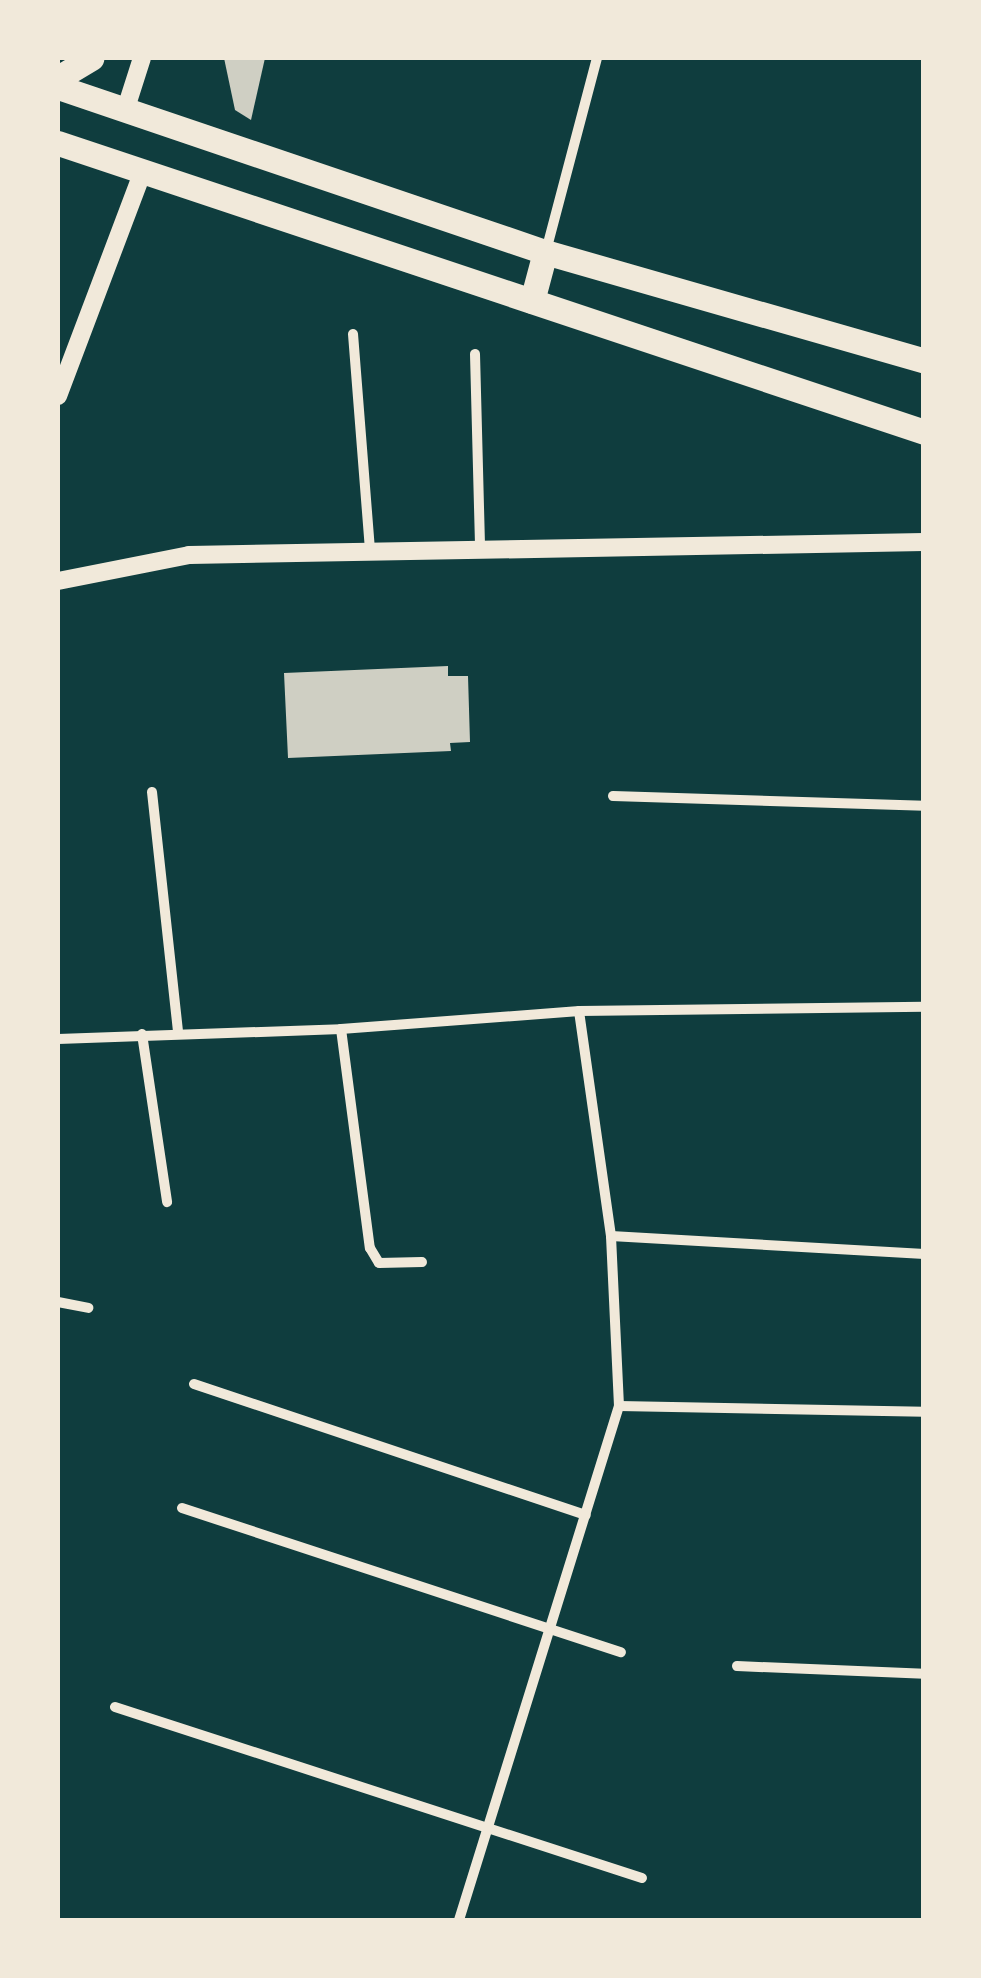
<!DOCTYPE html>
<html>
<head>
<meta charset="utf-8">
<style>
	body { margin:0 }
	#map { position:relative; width:981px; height:1978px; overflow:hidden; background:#0f3d3e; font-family:Jost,sans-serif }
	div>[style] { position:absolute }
	.building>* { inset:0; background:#cfcfc3 }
	.minor>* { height:10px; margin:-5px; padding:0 5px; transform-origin:5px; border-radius:5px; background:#f1e9da }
	.tertiary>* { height:18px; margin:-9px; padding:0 9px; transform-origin:9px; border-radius:9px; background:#f1e9da }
	.primary>* { height:25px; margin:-12.5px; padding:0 12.5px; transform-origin:12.5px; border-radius:12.5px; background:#f1e9da }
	span { translate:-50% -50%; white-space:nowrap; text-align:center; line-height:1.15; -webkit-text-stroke:9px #f1e9da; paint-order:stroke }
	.frame { position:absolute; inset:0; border:60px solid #f1e9da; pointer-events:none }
</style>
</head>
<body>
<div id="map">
	<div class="building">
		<i style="clip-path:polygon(224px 58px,265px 58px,251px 120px,235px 110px)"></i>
		<i style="clip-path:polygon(448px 666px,448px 676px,468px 676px,470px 742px,450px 743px,451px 751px,288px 758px,284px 673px)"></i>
	</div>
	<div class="minor">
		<i style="left:546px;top:251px;width:200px;rotate:-75.2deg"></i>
		<i style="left:353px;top:334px;width:217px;rotate:85.5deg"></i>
		<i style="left:475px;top:354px;width:195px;rotate:88.5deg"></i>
		<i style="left:152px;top:792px;width:241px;rotate:83.8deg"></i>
		<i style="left:613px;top:796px;width:311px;rotate:1.8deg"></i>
		<i style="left:341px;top:1029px;width:221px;rotate:82.5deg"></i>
		<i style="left:370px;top:1248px;width:17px;rotate:59deg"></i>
		<i style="left:379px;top:1263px;width:43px;rotate:-1.3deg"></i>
		<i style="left:142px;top:1034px;width:170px;rotate:81.5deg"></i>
		<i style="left:58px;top:1039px;width:283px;rotate:-2deg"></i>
		<i style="left:341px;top:1029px;width:239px;rotate:-4.3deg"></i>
		<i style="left:579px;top:1011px;width:345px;rotate:-0.7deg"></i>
		<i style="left:611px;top:1236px;width:314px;rotate:3.3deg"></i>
		<i style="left:58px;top:1302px;width:31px;rotate:11deg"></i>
		<i style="left:194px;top:1384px;width:413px;rotate:18.5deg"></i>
		<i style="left:619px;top:1406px;width:305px;rotate:1.1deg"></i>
		<i style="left:182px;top:1508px;width:462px;rotate:18.2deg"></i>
		<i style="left:737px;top:1666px;width:187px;rotate:2.4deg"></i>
		<i style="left:115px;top:1707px;width:554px;rotate:17.98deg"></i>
		<i style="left:459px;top:1920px;width:538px;rotate:-72.71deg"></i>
		<i style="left:619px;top:1406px;width:170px;rotate:-92.7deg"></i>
		<i style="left:611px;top:1236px;width:227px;rotate:-98.1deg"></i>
	</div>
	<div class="tertiary">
		<i style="left:126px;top:108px;width:52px;rotate:-72.3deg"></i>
		<i style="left:58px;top:396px;width:237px;rotate:-69.3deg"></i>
		<i style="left:58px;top:581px;width:134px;rotate:-11.2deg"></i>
		<i style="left:189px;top:555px;width:735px;rotate:-1.01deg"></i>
	</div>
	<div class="primary">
		<i style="left:58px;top:78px;width:39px;rotate:-31deg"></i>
		<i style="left:58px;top:87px;width:514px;rotate:18.72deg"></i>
		<i style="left:545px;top:252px;width:394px;rotate:16deg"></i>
		<i style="left:58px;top:143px;width:913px;rotate:18.45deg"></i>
		<i style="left:532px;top:301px;width:51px;rotate:-75.1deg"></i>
	</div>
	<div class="frame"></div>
</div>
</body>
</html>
